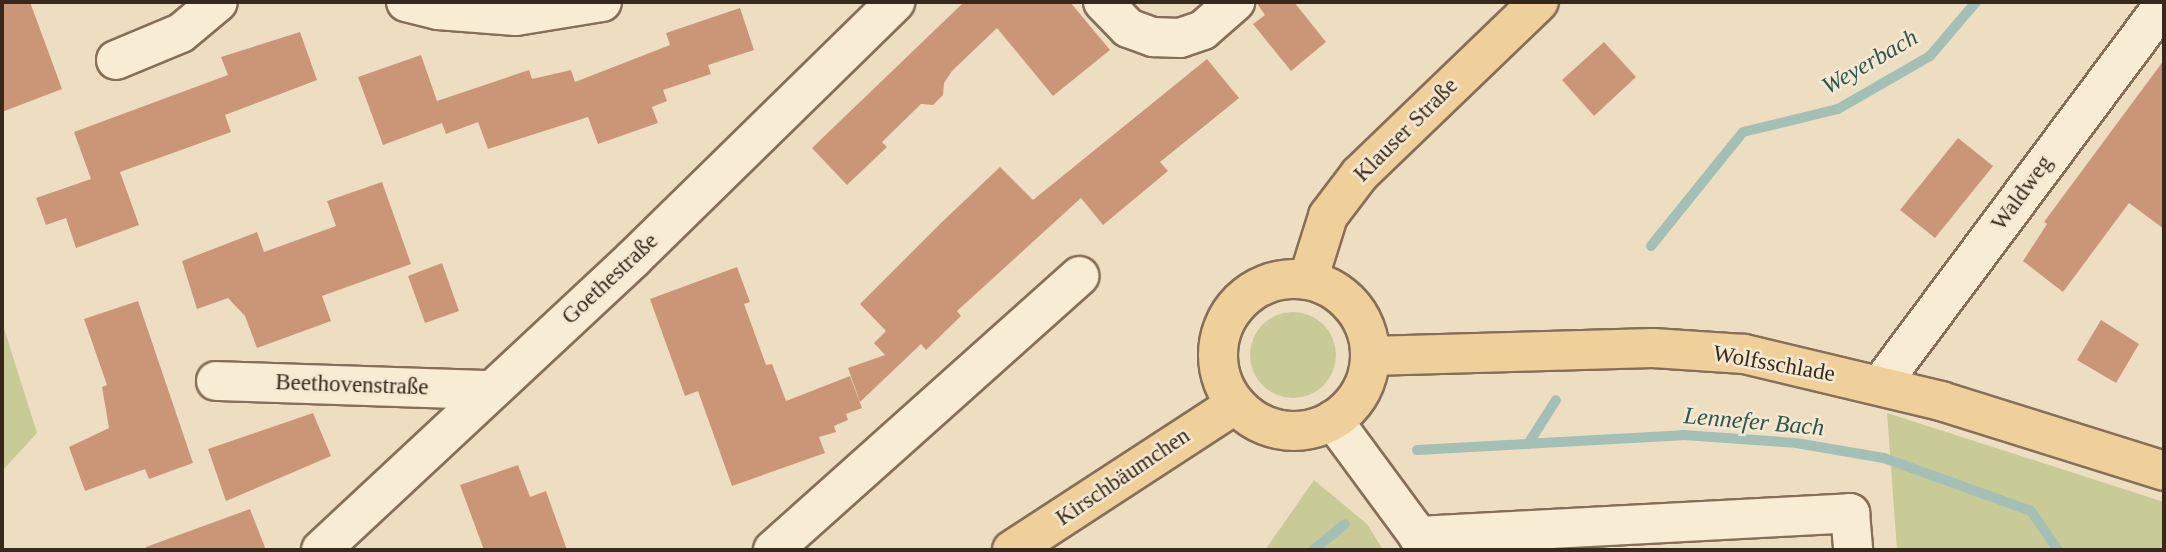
<!DOCTYPE html>
<html>
<head>
<meta charset="utf-8">
<style>
	body { margin:0 }
	#map { position:relative; width:2166px; height:552px; overflow:hidden; background:#eddec2; font-family:Georgia,serif }
	div>[style] { position:absolute }
	.green>* { inset:0; background:#c8cb96 }
	.round { border-radius:50% }
	.stream>* { height:10px; margin:-5px; padding:0 5px; transform-origin:5px; border-radius:5px; background:#a4c0b6 }
	.building>* { inset:0; background:#cb9678 }
	.roads { filter:drop-shadow(2px 0 #866f59) drop-shadow(-2px 0 #866f59) drop-shadow(0 2px #866f59) drop-shadow(0 -2px #866f59) }
	.minor>* { height:38px; margin:-19px; padding:0 19px; transform-origin:19px; border-radius:19px; background:#f8ecd5 }
	.major>* { height:38px; margin:-19px; padding:0 19px; transform-origin:19px; border-radius:19px; background:#f0d09a }
	.major>.ring { margin:-19px; padding:0; box-sizing:content-box; background:none; border:38px solid #f0d09a; border-radius:50% }
	span { translate:-50% -50%; white-space:nowrap; text-align:center; line-height:1.15; -webkit-text-stroke:5px #f5e8d1; paint-order:stroke }
	.street-label { font-size:23px; color:#36281d }
	.water-label { font-size:24px; color:#2d5651; font-style:italic }
	.frame { position:absolute; inset:0; border:4px solid #36281d; pointer-events:none }
</style>
</head>
<body>
<div id="map">
	<div class="green">
		<i class="round" style="left:1250px;top:312px;width:86px;height:86px"></i>
		<i style="clip-path:polygon(2px 322px,37px 433px,2px 471px)"></i>
		<i style="clip-path:polygon(1887px 413px,2164px 502px,2164px 550px,1897px 550px)"></i>
		<i style="clip-path:polygon(1314px 480px,1367px 524px,1383px 550px,1265px 550px)"></i>
	</div>
	<div class="stream">
		<i style="left:1651px;top:246px;width:146px;rotate:-51.1deg"></i>
		<i style="left:1743px;top:132px;width:98px;rotate:-13.6deg"></i>
		<i style="left:1838px;top:109px;width:106px;rotate:-29.9deg"></i>
		<i style="left:1930px;top:56px;width:71px;rotate:-49.6deg"></i>
		<i style="left:1528px;top:444px;width:52px;rotate:-57.5deg"></i>
		<i style="left:1417px;top:450px;width:266px;rotate:-3.2deg"></i>
		<i style="left:1683px;top:435px;width:113px;rotate:4deg"></i>
		<i style="left:1796px;top:443px;width:89px;rotate:9.7deg"></i>
		<i style="left:1884px;top:458px;width:156px;rotate:19.8deg"></i>
		<i style="left:2031px;top:511px;width:47px;rotate:55.3deg"></i>
		<i style="left:1313px;top:550px;width:41px;rotate:-39.1deg"></i>
	</div>
	<div class="building">
		<i style="clip-path:polygon(2px 2px,30px 2px,62px 89px,2px 112px)"></i>
		<i style="clip-path:polygon(964px 2px,1070px 2px,1110px 50px,1053px 96px,997px 28px,952px 71px,944px 83px,943px 95px,933px 105px,921px 104px,882px 142px,887px 147px,847px 185px,812px 148px)"></i>
		<i style="clip-path:polygon(1256px 2px,1294px 2px,1326px 42px,1291px 71px,1253px 24px,1265px 15px)"></i>
		<i style="clip-path:polygon(740px 8px,754px 50px,708px 65px,711px 74px,663px 90px,667px 101px,652px 107px,658px 123px,598px 144px,588px 117px,488px 149px,478px 122px,446px 134px,442px 123px,383px 145px,358px 77px,421px 55px,437px 101px,529px 70px,532px 79px,571px 70px,575px 82px,670px 45px,666px 33px)"></i>
		<i style="clip-path:polygon(300px 32px,317px 80px,225px 115px,231px 132px,120px 172px,139px 225px,76px 248px,66px 218px,46px 225px,36px 198px,91px 179px,74px 132px,228px 75px,221px 57px)"></i>
		<i style="clip-path:polygon(1604px 42px,1636px 77px,1594px 116px,1562px 80px)"></i>
		<i style="clip-path:polygon(1207px 59px,1239px 98px,1160px 162px,1168px 171px,1103px 225px,1081px 198px,957px 311px,961px 316px,926px 350px,921px 344px,860px 402px,848px 368px,885px 355px,874px 343px,886px 331px,860px 304px,942px 222px,1000px 167px,1033px 200px)"></i>
		<i style="clip-path:polygon(2164px 60px,2164px 229px,2129px 203px,2063px 292px,2023px 261px,2047px 224px,2044px 222px)"></i>
		<i style="clip-path:polygon(1958px 138px,1993px 166px,1935px 238px,1900px 210px)"></i>
		<i style="clip-path:polygon(382px 182px,411px 264px,322px 296px,331px 321px,257px 348px,245px 316px,228px 298px,197px 309px,182px 261px,257px 232px,264px 252px,336px 226px,327px 201px)"></i>
		<i style="clip-path:polygon(442px 263px,459px 311px,425px 323px,408px 276px)"></i>
		<i style="clip-path:polygon(737px 267px,750px 302px,744px 304px,766px 365px,772px 364px,786px 401px,850px 376px,862px 408px,846px 414px,848px 420px,834px 426px,836px 432px,819px 437px,825px 453px,732px 486px,698px 391px,685px 396px,650px 299px)"></i>
		<i style="clip-path:polygon(138px 301px,193px 463px,149px 479px,145px 469px,85px 491px,69px 447px,109px 428px,102px 387px,107px 385px,84px 319px)"></i>
		<i style="clip-path:polygon(2101px 320px,2139px 344px,2116px 383px,2077px 360px)"></i>
		<i style="clip-path:polygon(313px 413px,331px 456px,226px 501px,208px 449px)"></i>
		<i style="clip-path:polygon(518px 465px,530px 497px,546px 491px,567px 550px,484px 550px,460px 485px)"></i>
		<i style="clip-path:polygon(250px 509px,266px 550px,146px 550px,146px 547px)"></i>
	</div>
	<div class="roads">
		<div class="minor">
			<i style="left:406px;top:2px;width:33px;rotate:14deg"></i>
			<i style="left:438px;top:10px;width:78px;rotate:4.4deg"></i>
			<i style="left:516px;top:16px;width:87px;rotate:-9.2deg"></i>
			<i style="left:1103px;top:2px;width:36px;rotate:46deg"></i>
			<i style="left:1128px;top:28px;width:27px;rotate:20deg"></i>
			<i style="left:1153px;top:37px;width:27px;rotate:2deg"></i>
			<i style="left:1180px;top:38px;width:24px;rotate:-19deg"></i>
			<i style="left:1203px;top:30px;width:43px;rotate:-41.2deg"></i>
			<i style="left:116px;top:60px;width:70px;rotate:-22.6deg"></i>
			<i style="left:181px;top:33px;width:48px;rotate:-40deg"></i>
			<i style="left:216px;top:381px;width:273px;rotate:1.9deg"></i>
			<i style="left:1881px;top:384px;width:474px;rotate:-53.3deg"></i>
			<i style="left:1333px;top:420px;width:162px;rotate:53.6deg"></i>
			<i style="left:1418px;top:536px;width:433px;rotate:-3deg"></i>
			<i style="left:1850px;top:513px;width:37px;rotate:85deg"></i>
			<i style="left:321px;top:550px;width:427px;rotate:-43deg"></i>
			<i style="left:633px;top:259px;width:367px;rotate:-44.4deg"></i>
			<i style="left:773px;top:550px;width:411px;rotate:-41.8deg"></i>
		</div>
		<div class="major">
			<i class="ring" style="left:1218px;top:279px;width:114px;height:114px"></i>
			<i style="left:1308px;top:280px;width:67px;rotate:-72.6deg"></i>
			<i style="left:1328px;top:216px;width:53px;rotate:-52.7deg"></i>
			<i style="left:1360px;top:174px;width:248px;rotate:-43.9deg"></i>
			<i style="left:1370px;top:356px;width:283px;rotate:-1.6deg"></i>
			<i style="left:1653px;top:348px;width:91px;rotate:3.8deg"></i>
			<i style="left:1744px;top:354px;width:203px;rotate:13.4deg"></i>
			<i style="left:1941px;top:401px;width:234px;rotate:17.4deg"></i>
			<i style="left:1012px;top:550px;width:267px;rotate:-33.1deg"></i>
		</div>
	</div>
	<div class="street-label">
		<span style="left:1406px;top:130px;rotate:-45deg">Klauser Straße</span>
		<span style="left:2022px;top:193px;rotate:-54deg">Waldweg</span>
		<span style="left:610px;top:279px;rotate:-43deg">Goethestraße</span>
		<span style="left:1774px;top:364px;rotate:10deg">Wolfsschlade</span>
		<span style="left:352px;top:385px;rotate:2deg">Beethovenstraße</span>
		<span style="left:1123px;top:477px;rotate:-34deg">Kirschbäumchen</span>
	</div>
	<div class="water-label">
		<span style="left:1870px;top:62px;rotate:-30deg">Weyerbach</span>
		<span style="left:1754px;top:422px;rotate:5deg">Lennefer Bach</span>
	</div>
	<div class="frame"></div>
</div>
</body>
</html>
